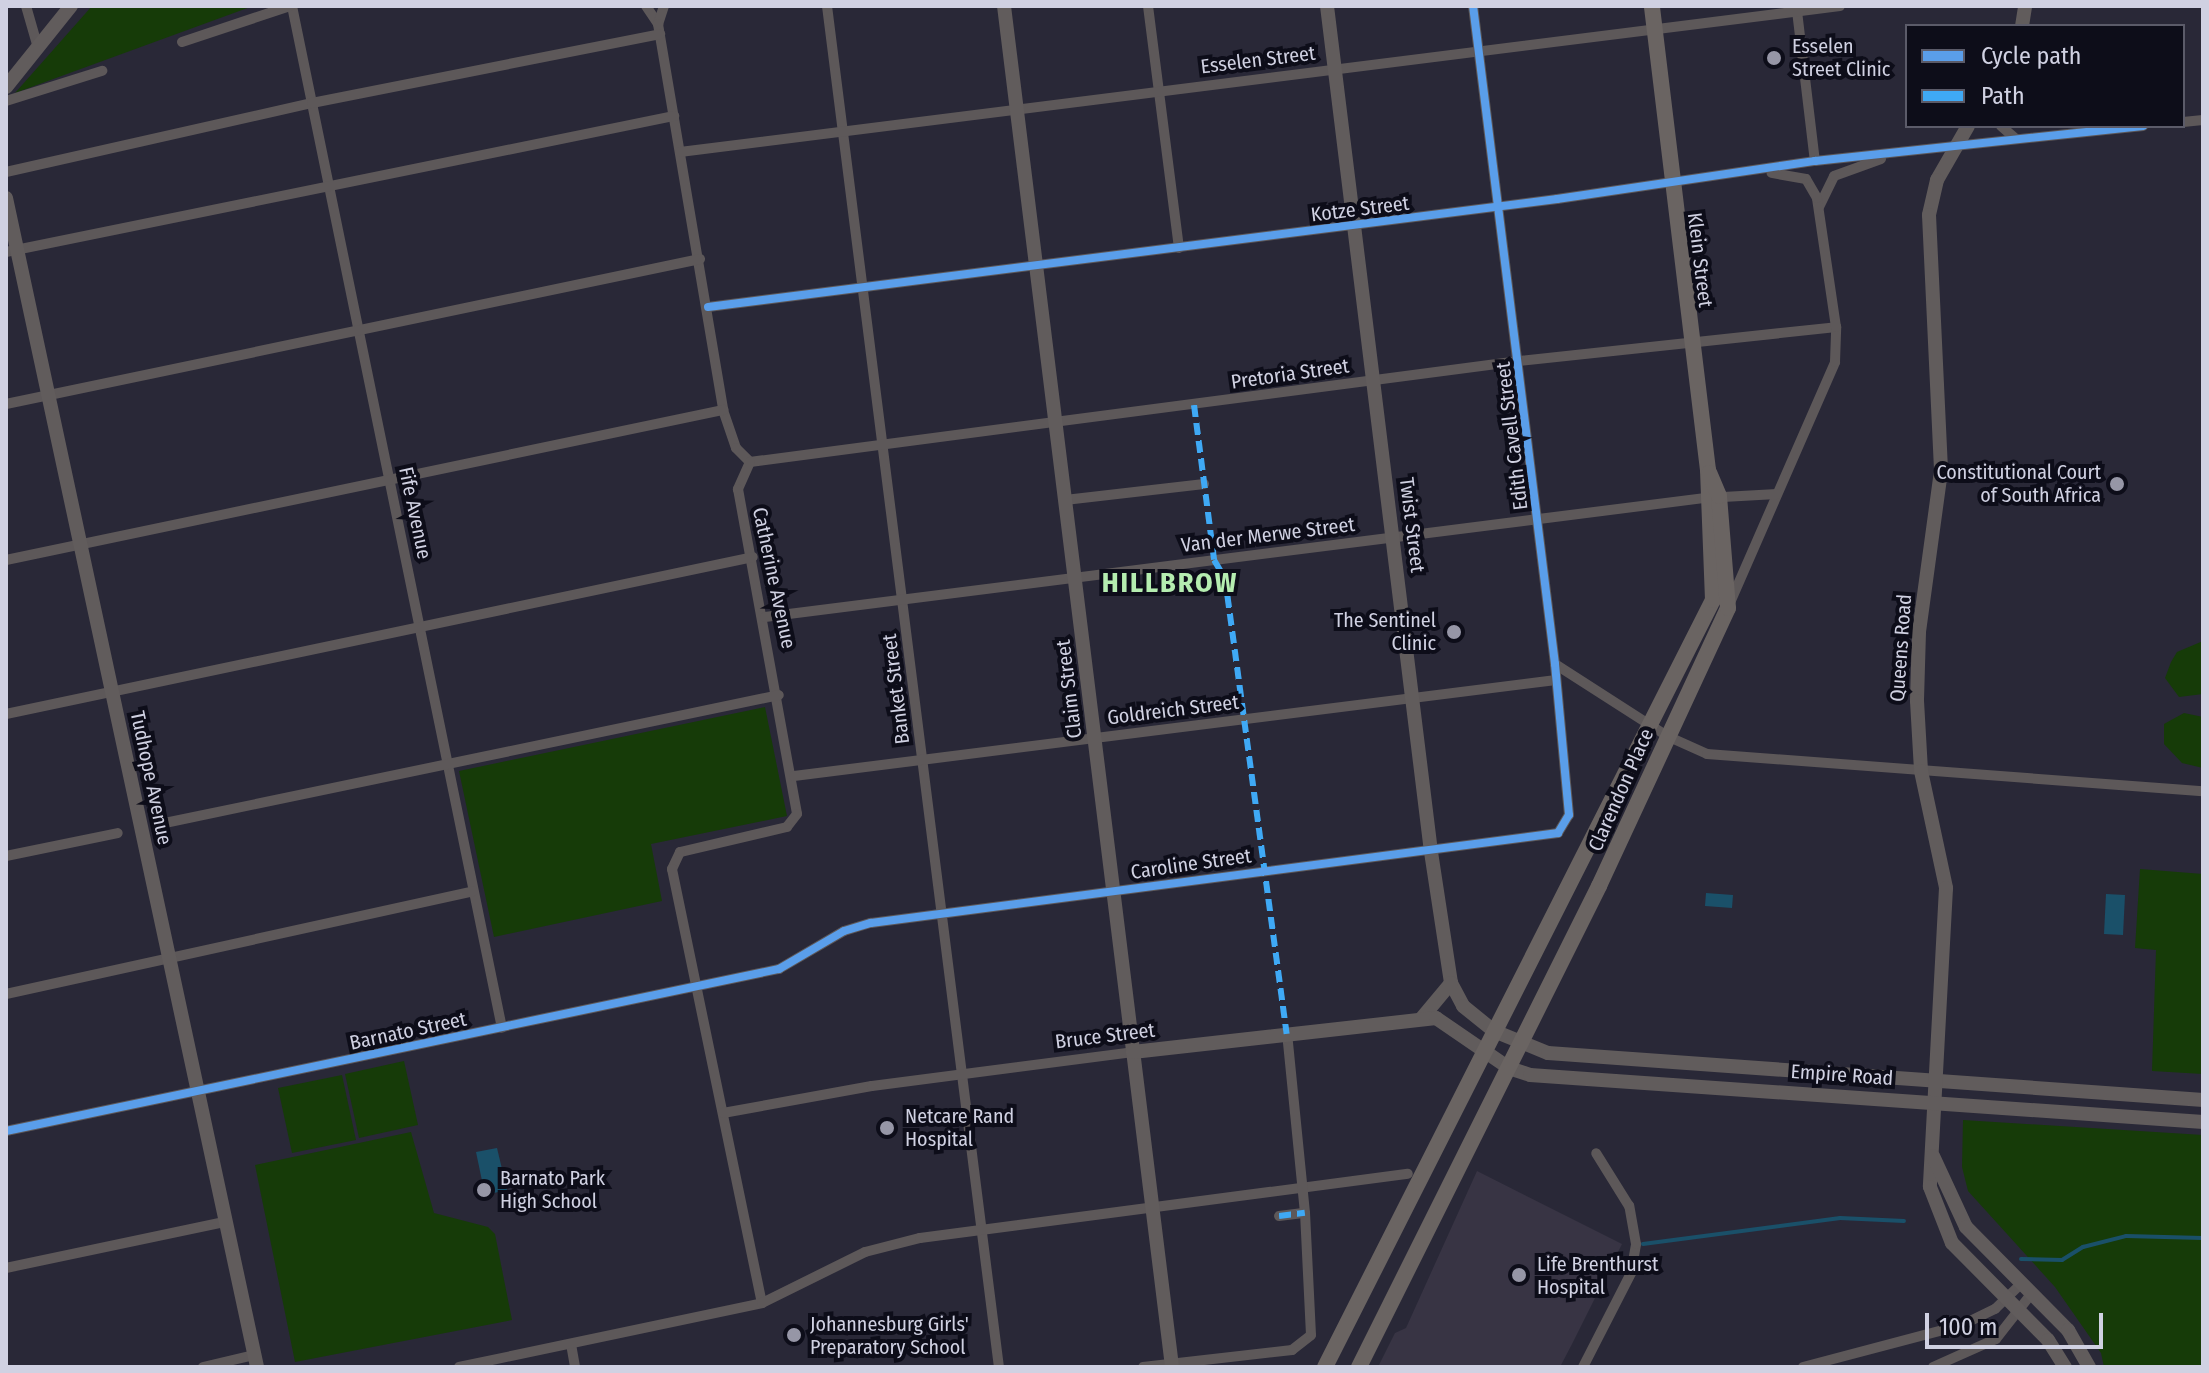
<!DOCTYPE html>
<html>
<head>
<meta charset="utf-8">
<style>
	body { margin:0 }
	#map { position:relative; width:2209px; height:1373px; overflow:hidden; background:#292837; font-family:"Fira Sans Condensed",sans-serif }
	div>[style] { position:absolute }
	.medical>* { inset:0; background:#383444 }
	.green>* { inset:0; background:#163b08 }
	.water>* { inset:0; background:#1a5069 }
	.stream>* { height:4px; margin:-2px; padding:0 2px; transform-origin:2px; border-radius:2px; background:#1a5069 }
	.street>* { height:10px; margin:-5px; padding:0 5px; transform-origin:5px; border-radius:5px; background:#5d5859 }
	.secondary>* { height:14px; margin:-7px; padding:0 7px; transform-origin:7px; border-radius:7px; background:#615c5c }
	.primary>* { height:16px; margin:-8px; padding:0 8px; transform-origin:8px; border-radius:8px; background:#6a6462 }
	.quiet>* { height:6px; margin-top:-3px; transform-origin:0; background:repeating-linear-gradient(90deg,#3fa9f5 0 12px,transparent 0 18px) }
	.cycleway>* { height:8px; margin:-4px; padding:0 4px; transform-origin:4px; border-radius:4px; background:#5a9eea }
	.dots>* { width:22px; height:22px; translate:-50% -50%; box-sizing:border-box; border:4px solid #0d0d19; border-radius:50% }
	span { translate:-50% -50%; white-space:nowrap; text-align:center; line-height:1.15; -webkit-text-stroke:8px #0d0d19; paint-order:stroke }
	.poi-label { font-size:20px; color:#d0d1e2 }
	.left { translate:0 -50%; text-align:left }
	.right { translate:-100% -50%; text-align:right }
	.street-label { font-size:20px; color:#d0d1e2 }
	.district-label { font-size:28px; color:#b5edb0; font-weight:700; letter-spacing:2px }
	.frame { position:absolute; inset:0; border:8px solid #d0d1e2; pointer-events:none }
	.legend { position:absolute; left:1905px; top:24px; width:280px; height:104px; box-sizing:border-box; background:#0d0d19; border:2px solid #5b5b69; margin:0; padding:10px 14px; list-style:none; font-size:24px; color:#d0d1e2 }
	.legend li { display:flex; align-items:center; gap:16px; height:40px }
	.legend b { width:40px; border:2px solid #5b5b69 }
	.scale { position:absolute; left:1925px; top:1313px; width:178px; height:36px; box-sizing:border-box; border:4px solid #d0d1e2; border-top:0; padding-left:10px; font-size:24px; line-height:28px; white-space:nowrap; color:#d0d1e2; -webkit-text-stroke:6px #0d0d19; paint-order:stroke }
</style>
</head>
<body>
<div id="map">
	<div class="medical">
		<i style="clip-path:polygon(1477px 1171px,1622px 1244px,1571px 1346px,1560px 1367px,1378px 1367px,1395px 1333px,1406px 1328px)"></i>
	</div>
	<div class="green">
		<i style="clip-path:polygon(92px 6px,253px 6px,15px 93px)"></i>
		<i style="clip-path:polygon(2203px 641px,2203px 694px,2179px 697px,2165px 678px,2171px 662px,2177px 652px)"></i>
		<i style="clip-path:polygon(765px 707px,787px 816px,651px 844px,662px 901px,494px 937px,459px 771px)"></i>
		<i style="clip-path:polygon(2184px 713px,2203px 717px,2203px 768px,2182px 763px,2164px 744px,2164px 724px)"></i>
		<i style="clip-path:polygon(2140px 869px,2203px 874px,2203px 1074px,2152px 1071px,2156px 950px,2135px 948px)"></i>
		<i style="clip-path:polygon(404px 1061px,418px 1125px,359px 1138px,345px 1074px)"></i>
		<i style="clip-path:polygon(342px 1075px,356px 1140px,292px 1153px,278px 1088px)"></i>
		<i style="clip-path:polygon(1963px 1120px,2203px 1135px,2203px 1367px,2104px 1367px,2101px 1353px,2055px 1287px,1968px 1191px,1962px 1167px)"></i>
		<i style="clip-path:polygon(411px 1132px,434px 1213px,488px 1227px,495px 1234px,512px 1320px,295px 1362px,255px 1165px)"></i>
	</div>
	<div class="water">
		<i style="clip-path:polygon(1706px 893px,1733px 895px,1732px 908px,1705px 906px)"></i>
		<i style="clip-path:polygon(2106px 894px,2125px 895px,2123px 935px,2104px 934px)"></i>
		<i style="clip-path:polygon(497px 1148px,507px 1190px,485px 1195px,476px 1152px)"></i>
	</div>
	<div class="stream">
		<i style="left:1643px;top:1244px;width:199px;rotate:-7.5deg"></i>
		<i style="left:1840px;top:1218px;width:64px;rotate:2.7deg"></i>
		<i style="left:2021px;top:1259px;width:41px;rotate:1.4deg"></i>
		<i style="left:2062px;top:1260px;width:25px;rotate:-32deg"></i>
		<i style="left:2083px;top:1247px;width:44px;rotate:-14.3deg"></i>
		<i style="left:2126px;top:1236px;width:77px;rotate:1.5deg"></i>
	</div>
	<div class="street">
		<i style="left:26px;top:6px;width:40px;rotate:74deg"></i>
		<i style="left:292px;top:6px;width:1043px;rotate:78.39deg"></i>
		<i style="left:646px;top:6px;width:22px;rotate:56deg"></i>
		<i style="left:664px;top:6px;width:19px;rotate:108deg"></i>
		<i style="left:658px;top:24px;width:391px;rotate:80.4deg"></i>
		<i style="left:723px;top:410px;width:40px;rotate:71.1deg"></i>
		<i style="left:736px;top:448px;width:20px;rotate:45deg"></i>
		<i style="left:827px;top:6px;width:1372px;rotate:82.8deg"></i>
		<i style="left:1148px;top:6px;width:244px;rotate:82.7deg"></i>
		<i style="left:1797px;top:11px;width:151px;rotate:83.2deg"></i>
		<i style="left:182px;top:42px;width:114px;rotate:-18.4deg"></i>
		<i style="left:6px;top:101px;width:101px;rotate:-17.4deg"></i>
		<i style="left:2183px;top:122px;width:20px;rotate:-6deg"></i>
		<i style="left:2001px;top:126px;width:20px;rotate:41deg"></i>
		<i style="left:680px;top:152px;width:1169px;rotate:-7.17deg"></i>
		<i style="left:6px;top:172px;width:314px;rotate:-12.7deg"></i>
		<i style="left:312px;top:103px;width:355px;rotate:-11.2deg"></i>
		<i style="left:1819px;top:207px;width:34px;rotate:-64deg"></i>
		<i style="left:1834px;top:176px;width:50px;rotate:-19.9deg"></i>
		<i style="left:6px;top:252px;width:682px;rotate:-11.51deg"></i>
		<i style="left:708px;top:307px;width:856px;rotate:-7.25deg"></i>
		<i style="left:1557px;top:199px;width:261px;rotate:-8.4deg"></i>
		<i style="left:1815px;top:161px;width:330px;rotate:-6.1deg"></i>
		<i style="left:6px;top:404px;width:709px;rotate:-11.8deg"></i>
		<i style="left:750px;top:462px;width:776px;rotate:-7.48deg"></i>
		<i style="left:1519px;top:361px;width:319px;rotate:-6.1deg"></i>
		<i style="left:750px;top:462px;width:30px;rotate:114deg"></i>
		<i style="left:738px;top:489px;width:330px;rotate:79.7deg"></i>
		<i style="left:797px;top:814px;width:16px;rotate:128deg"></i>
		<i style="left:787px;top:827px;width:110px;rotate:166.8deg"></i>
		<i style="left:680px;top:852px;width:19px;rotate:115deg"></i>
		<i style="left:672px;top:869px;width:443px;rotate:78.3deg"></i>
		<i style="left:1065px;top:500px;width:140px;rotate:-6.6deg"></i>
		<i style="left:6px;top:560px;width:733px;rotate:-11.82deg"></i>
		<i style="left:1729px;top:605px;width:265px;rotate:-66.4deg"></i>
		<i style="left:1835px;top:362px;width:35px;rotate:-88deg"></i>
		<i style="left:1836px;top:327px;width:130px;rotate:-98.4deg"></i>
		<i style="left:1817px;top:198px;width:22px;rotate:-120deg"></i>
		<i style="left:1806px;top:179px;width:35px;rotate:-170deg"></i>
		<i style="left:765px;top:617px;width:948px;rotate:-7.22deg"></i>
		<i style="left:1705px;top:498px;width:72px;rotate:-3.2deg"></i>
		<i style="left:1555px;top:664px;width:133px;rotate:32.7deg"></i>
		<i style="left:1667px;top:736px;width:44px;rotate:24.2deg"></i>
		<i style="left:1707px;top:754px;width:497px;rotate:4.3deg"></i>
		<i style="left:6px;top:714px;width:763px;rotate:-11.87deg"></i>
		<i style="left:794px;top:776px;width:768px;rotate:-7.18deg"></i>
		<i style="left:160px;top:824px;width:632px;rotate:-11.77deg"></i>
		<i style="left:6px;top:856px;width:114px;rotate:-11.6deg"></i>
		<i style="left:6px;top:994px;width:478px;rotate:-12.4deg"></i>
		<i style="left:723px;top:1113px;width:151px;rotate:-10.3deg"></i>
		<i style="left:872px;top:1086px;width:263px;rotate:-7.4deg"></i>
		<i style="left:6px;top:1131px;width:790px;rotate:-11.84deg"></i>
		<i style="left:779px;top:969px;width:75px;rotate:-30.3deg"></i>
		<i style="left:844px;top:931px;width:28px;rotate:-17deg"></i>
		<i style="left:871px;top:923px;width:693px;rotate:-7.46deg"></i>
		<i style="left:1558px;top:833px;width:21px;rotate:-59deg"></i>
		<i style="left:1569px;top:815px;width:152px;rotate:-95.3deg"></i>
		<i style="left:1555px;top:664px;width:663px;rotate:-97.1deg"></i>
		<i style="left:1279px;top:1216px;width:26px;rotate:-7deg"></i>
		<i style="left:6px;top:1268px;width:223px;rotate:-11.9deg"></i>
		<i style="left:571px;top:1344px;width:23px;rotate:80deg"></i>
		<i style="left:203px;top:1367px;width:52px;rotate:-13.2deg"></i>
		<i style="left:459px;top:1367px;width:310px;rotate:-11.9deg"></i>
		<i style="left:762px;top:1303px;width:115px;rotate:-26.3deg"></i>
		<i style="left:865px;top:1252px;width:57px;rotate:-14.3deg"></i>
		<i style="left:920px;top:1238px;width:492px;rotate:-7.5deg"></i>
		<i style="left:1143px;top:1367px;width:150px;rotate:-6.5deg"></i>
		<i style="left:1292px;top:1350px;width:24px;rotate:-38deg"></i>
		<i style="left:1311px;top:1335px;width:122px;rotate:-92.8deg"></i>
		<i style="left:1305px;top:1213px;width:180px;rotate:-95.7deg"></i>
		<i style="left:1583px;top:1367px;width:106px;rotate:-62.9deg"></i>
		<i style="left:1631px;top:1273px;width:29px;rotate:-80deg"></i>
		<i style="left:1636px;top:1244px;width:39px;rotate:-100deg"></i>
		<i style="left:1629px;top:1206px;width:62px;rotate:-121.9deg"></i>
		<i style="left:1803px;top:1367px;width:164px;rotate:-14.8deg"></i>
		<i style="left:1962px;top:1325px;width:37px;rotate:-26deg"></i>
		<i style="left:1995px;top:1309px;width:36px;rotate:-44deg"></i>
		<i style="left:1933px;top:1367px;width:69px;rotate:-24deg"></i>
		<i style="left:1996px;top:1339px;width:58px;rotate:-52deg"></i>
	</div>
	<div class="secondary">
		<i style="left:1004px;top:6px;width:1371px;rotate:82.96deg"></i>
		<i style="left:1327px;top:6px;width:852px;rotate:82.99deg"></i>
		<i style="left:1431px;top:852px;width:133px;rotate:81.3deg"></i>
		<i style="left:1451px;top:983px;width:26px;rotate:62deg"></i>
		<i style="left:1463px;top:1006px;width:40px;rotate:39deg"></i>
		<i style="left:1494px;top:1031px;width:58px;rotate:22.2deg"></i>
		<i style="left:1548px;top:1053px;width:657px;rotate:4.1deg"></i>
		<i style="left:2022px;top:26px;width:20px;rotate:-81deg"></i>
		<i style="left:6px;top:87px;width:104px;rotate:-51.3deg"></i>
		<i style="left:1968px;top:126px;width:62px;rotate:119.9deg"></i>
		<i style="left:1937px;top:180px;width:36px;rotate:103deg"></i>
		<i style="left:1929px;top:215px;width:256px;rotate:87.3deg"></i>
		<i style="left:1941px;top:471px;width:162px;rotate:97.8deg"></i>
		<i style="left:1919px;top:632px;width:69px;rotate:91.7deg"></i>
		<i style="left:1917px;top:701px;width:70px;rotate:86.7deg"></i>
		<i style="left:1921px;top:771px;width:120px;rotate:77.9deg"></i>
		<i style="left:1946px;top:888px;width:299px;rotate:93.1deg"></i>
		<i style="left:1930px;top:1187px;width:60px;rotate:68.6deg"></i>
		<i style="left:1952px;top:1243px;width:136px;rotate:45.3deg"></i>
		<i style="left:2048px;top:1340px;width:32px;rotate:58deg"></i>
		<i style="left:6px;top:198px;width:1196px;rotate:77.88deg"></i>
		<i style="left:1421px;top:1019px;width:47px;rotate:-50.2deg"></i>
		<i style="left:1133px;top:1052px;width:305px;rotate:-6.4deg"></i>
		<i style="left:1436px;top:1018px;width:88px;rotate:34.4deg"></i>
		<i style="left:1509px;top:1068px;width:22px;rotate:18deg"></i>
		<i style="left:1530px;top:1075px;width:675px;rotate:3.99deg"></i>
		<i style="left:1933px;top:1156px;width:78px;rotate:65.1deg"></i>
		<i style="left:1966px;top:1227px;width:145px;rotate:45.3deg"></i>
		<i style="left:2068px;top:1330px;width:43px;rotate:60.4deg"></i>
	</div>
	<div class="primary">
		<i style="left:1325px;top:1367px;width:860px;rotate:-63.17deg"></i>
		<i style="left:1713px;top:600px;width:130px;rotate:-92.2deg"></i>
		<i style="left:1708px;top:470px;width:467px;rotate:-96.9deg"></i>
		<i style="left:1359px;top:1367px;width:538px;rotate:-63.48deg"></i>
		<i style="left:1599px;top:886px;width:306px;rotate:-65.1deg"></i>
		<i style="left:1728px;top:608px;width:112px;rotate:-94.6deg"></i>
		<i style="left:1719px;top:496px;width:25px;rotate:-113deg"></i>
	</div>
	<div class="quiet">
		<i style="left:1194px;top:405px;width:156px;rotate:82.6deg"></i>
		<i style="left:1214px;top:560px;width:21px;rotate:59deg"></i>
		<i style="left:1225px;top:578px;width:460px;rotate:82.3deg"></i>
		<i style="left:1279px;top:1216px;width:26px;rotate:-7deg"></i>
	</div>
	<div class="cycleway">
		<i style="left:708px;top:307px;width:856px;rotate:-7.25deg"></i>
		<i style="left:1557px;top:199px;width:261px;rotate:-8.4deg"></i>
		<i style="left:1815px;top:161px;width:330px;rotate:-6.1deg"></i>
		<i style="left:6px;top:1131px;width:790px;rotate:-11.84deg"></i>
		<i style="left:779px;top:969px;width:75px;rotate:-30.3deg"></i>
		<i style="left:844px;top:931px;width:28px;rotate:-17deg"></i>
		<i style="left:871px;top:923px;width:693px;rotate:-7.46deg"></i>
		<i style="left:1558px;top:833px;width:21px;rotate:-59deg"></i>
		<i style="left:1569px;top:815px;width:152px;rotate:-95.3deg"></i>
		<i style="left:1555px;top:664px;width:663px;rotate:-97.1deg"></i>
	</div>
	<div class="dots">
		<i style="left:1774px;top:58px;background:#9696a6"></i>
		<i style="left:2117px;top:484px;background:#9696a6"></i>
		<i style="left:1454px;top:632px;background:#9696a6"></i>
		<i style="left:887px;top:1128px;background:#9696a6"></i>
		<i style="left:484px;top:1190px;background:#9696a6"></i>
		<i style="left:1519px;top:1275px;background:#9696a6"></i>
		<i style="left:794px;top:1335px;background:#9696a6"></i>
	</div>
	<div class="poi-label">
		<span class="left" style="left:1792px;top:58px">Esselen<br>Street Clinic</span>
		<span class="right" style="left:2101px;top:484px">Constitutional Court<br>of South Africa</span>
		<span class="right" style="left:1436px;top:632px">The Sentinel<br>Clinic</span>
		<span class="left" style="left:905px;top:1128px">Netcare Rand<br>Hospital</span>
		<span class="left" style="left:500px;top:1190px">Barnato Park<br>High School</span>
		<span class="left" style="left:1537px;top:1276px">Life Brenthurst<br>Hospital</span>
		<span class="left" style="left:810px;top:1336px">Johannesburg Girls'<br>Preparatory School</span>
	</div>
	<div class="street-label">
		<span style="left:1258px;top:60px;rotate:-7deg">Esselen Street</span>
		<span style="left:1360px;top:209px;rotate:-7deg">Kotze Street</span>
		<span style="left:1700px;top:260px;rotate:83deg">Klein Street</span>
		<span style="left:1290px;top:374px;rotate:-8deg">Pretoria Street</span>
		<span style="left:1512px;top:436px;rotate:-97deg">Edith Cavell Street</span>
		<span style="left:415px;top:513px;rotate:78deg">Fife Avenue</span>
		<span style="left:1412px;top:525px;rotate:83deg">Twist Street</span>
		<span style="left:1268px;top:535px;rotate:-7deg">Van der Merwe Street</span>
		<span style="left:774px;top:578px;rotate:78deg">Catherine Avenue</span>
		<span style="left:1901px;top:648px;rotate:-86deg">Queens Road</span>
		<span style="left:896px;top:689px;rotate:-97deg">Banket Street</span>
		<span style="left:1069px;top:689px;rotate:-97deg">Claim Street</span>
		<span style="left:1173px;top:710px;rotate:-7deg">Goldreich Street</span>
		<span style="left:151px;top:778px;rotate:78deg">Tudhope Avenue</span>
		<span style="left:1621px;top:790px;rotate:-66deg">Clarendon Place</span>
		<span style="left:1191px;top:864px;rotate:-8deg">Caroline Street</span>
		<span style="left:408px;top:1031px;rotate:-12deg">Barnato Street</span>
		<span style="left:1105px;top:1036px;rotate:-7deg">Bruce Street</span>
		<span style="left:1842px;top:1075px;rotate:4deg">Empire Road</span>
	</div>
	<div class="district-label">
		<span style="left:1170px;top:583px">HILLBROW</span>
	</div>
	<div class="frame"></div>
	<ul class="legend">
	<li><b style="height:10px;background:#5a9eea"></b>Cycle path</li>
	<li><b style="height:10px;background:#3fa9f5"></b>Path</li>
	</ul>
	<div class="scale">100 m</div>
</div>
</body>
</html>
